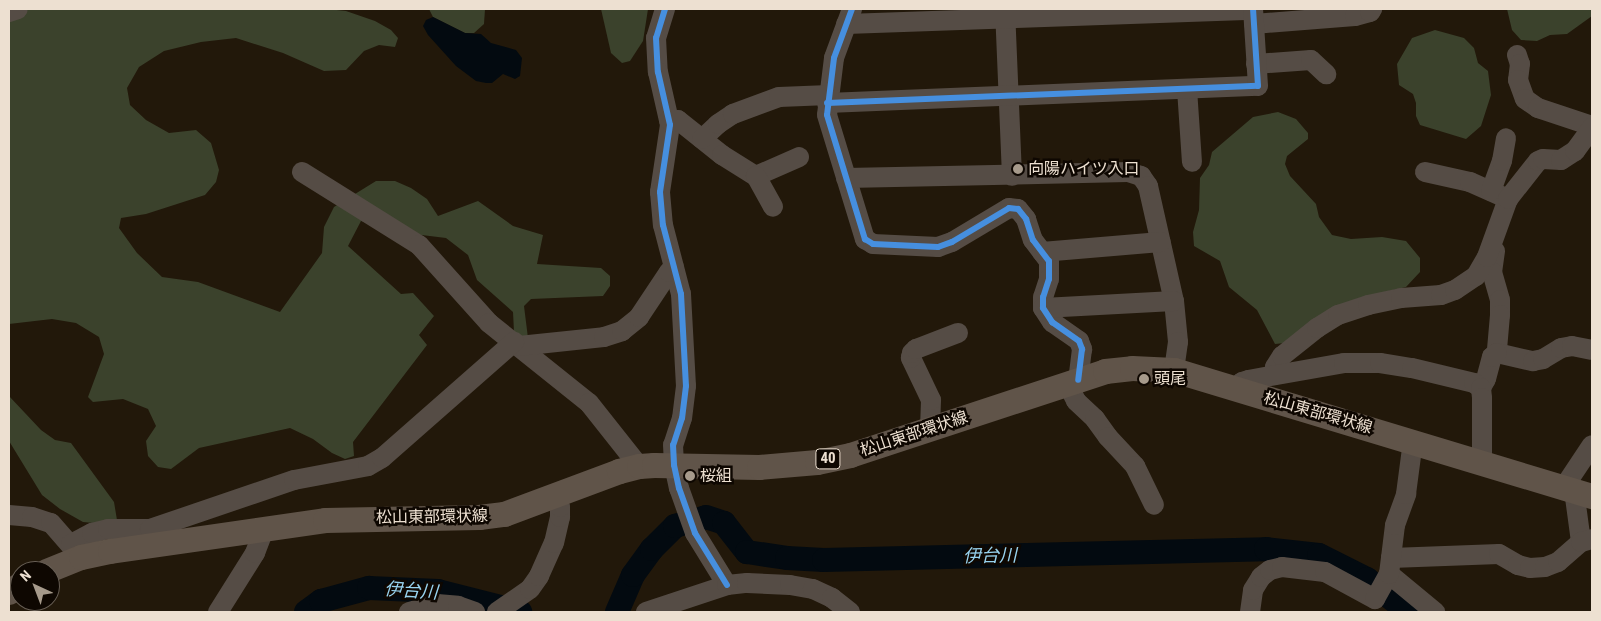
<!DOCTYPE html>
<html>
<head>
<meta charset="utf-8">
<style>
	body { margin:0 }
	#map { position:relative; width:1601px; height:621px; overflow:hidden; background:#22180a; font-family:"Roboto Condensed","Noto Sans JP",sans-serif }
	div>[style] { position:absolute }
	.forest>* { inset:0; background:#3b422c }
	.water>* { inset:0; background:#030a10 }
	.river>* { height:24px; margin:-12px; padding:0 12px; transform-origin:12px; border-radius:12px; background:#030a10 }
	.minor>* { height:20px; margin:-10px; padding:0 10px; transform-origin:10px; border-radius:10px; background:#554c45 }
	.major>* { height:25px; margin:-12.5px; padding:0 12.5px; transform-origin:12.5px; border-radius:12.5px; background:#605449 }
	.cycleway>* { height:6px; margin:-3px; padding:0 3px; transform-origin:3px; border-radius:3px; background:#468fdf }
	.dots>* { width:14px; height:14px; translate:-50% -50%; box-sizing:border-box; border:2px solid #0e0701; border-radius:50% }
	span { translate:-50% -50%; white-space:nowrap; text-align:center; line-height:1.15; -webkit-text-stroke:5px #0e0701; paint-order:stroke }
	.shield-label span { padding:1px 4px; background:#0e0701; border:1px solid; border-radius:4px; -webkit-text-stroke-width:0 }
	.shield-label { font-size:15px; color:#ede0d1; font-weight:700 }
	.poi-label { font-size:16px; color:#ede0d1 }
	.left { translate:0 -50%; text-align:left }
	.street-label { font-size:16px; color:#ede0d1 }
	.water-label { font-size:18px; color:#98d3ef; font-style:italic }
	.frame { position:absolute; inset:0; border:10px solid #ede0d1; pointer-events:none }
	.north { position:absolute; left:10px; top:561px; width:50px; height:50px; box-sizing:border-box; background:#0e0701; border:1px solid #675e54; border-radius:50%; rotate:317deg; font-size:14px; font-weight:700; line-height:20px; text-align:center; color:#ede0d1 }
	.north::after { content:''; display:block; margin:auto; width:18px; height:22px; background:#a69a8b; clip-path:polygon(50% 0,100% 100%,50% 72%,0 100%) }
</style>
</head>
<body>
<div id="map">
	<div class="forest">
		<i style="clip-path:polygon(9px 9px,327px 9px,346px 11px,375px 21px,391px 30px,398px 38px,395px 47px,379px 45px,364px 51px,346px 70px,324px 71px,283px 53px,236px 38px,201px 42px,164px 51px,139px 67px,127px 88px,130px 105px,146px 120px,169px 133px,196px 130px,211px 143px,219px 170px,216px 182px,205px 195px,146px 214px,121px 218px,119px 228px,137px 253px,162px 277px,198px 282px,280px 312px,322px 253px,324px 227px,334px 207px,376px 181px,395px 181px,411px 188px,427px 199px,438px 216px,478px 201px,513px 226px,543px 235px,537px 264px,601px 268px,610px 276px,610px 286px,603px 296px,531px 299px,524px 306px,528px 338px,520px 341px,514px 332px,513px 312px,477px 280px,468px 255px,446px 238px,397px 232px,361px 221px,348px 246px,401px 294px,413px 293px,434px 316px,419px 335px,427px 345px,353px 442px,354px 456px,345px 459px,332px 453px,313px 439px,290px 428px,199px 448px,171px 469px,158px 467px,148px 456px,146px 441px,156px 426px,148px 409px,123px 399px,93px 402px,88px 397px,104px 354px,99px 337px,76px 323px,52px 319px,9px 324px)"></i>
		<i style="clip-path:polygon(429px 9px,485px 9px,484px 24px,474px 33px,465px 33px,433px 17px)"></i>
		<i style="clip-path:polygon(601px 9px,648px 9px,643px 41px,630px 61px,622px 63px,611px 53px)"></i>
		<i style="clip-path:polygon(1507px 9px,1592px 9px,1592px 16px,1567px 34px,1550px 35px,1537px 41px,1521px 40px,1512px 30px)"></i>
		<i style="clip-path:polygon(1435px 30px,1464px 38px,1474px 48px,1478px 63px,1488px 71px,1491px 95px,1481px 126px,1466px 139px,1420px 125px,1416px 116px,1416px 103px,1413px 94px,1399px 85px,1397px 64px,1412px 38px)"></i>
		<i style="clip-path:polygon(1278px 112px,1296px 119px,1308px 133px,1308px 139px,1287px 156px,1285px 164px,1290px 176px,1316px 204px,1319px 217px,1332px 235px,1351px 239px,1382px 237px,1406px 241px,1420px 258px,1420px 272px,1406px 287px,1372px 295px,1285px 343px,1275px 344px,1257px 310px,1229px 287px,1220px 261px,1194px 246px,1193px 232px,1199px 210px,1200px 178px,1209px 165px,1212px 152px,1253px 117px)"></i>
		<i style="clip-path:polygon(9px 396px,41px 430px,55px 440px,71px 443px,114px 502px,117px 520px,105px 524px,83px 522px,60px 509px,42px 495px,9px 441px)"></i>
	</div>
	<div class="water">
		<i style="clip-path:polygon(433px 17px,465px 33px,481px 34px,491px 43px,516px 50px,522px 58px,520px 76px,515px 79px,503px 74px,492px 83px,486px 83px,476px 81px,456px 66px,428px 35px,423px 26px,426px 20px)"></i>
	</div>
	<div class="river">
		<i style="left:306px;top:612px;width:19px;rotate:-36deg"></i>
		<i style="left:321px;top:601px;width:50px;rotate:-15.2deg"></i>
		<i style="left:369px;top:588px;width:69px;rotate:2.5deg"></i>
		<i style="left:438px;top:591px;width:85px;rotate:14.4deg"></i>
		<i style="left:617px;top:612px;width:40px;rotate:-66.6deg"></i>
		<i style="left:633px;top:575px;width:32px;rotate:-54deg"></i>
		<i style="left:652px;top:549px;width:33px;rotate:-45deg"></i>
		<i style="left:675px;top:526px;width:32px;rotate:-16deg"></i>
		<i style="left:706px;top:517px;width:19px;rotate:18deg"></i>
		<i style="left:724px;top:523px;width:37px;rotate:52deg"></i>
		<i style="left:747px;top:552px;width:40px;rotate:8.5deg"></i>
		<i style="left:787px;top:558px;width:37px;rotate:3deg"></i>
		<i style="left:824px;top:560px;width:442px;rotate:-1.4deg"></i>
		<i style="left:1266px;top:549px;width:53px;rotate:6.5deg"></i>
		<i style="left:1319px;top:555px;width:54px;rotate:26.6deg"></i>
		<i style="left:1367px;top:579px;width:53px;rotate:38.8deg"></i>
	</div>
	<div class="minor">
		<i style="left:665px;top:9px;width:30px;rotate:107deg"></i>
		<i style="left:656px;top:38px;width:34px;rotate:87deg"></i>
		<i style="left:658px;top:72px;width:54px;rotate:77.2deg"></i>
		<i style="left:670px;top:125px;width:68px;rotate:98.5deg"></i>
		<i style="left:660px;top:192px;width:33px;rotate:85deg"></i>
		<i style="left:663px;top:225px;width:71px;rotate:75.4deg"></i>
		<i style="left:681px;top:294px;width:92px;rotate:86.9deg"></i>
		<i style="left:686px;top:386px;width:32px;rotate:97deg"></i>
		<i style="left:682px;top:418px;width:28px;rotate:108deg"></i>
		<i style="left:673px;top:445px;width:20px;rotate:87deg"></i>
		<i style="left:674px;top:465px;width:24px;rotate:78deg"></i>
		<i style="left:679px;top:488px;width:48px;rotate:70.4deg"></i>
		<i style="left:695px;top:533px;width:61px;rotate:58.4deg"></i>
		<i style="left:852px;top:9px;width:52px;rotate:110.2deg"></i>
		<i style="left:834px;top:58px;width:57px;rotate:97deg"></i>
		<i style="left:827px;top:115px;width:130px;rotate:73deg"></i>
		<i style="left:865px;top:239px;width:9px;rotate:32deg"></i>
		<i style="left:873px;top:244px;width:65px;rotate:2.6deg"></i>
		<i style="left:938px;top:247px;width:15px;rotate:-20deg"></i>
		<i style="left:952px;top:242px;width:66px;rotate:-30.8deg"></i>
		<i style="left:1009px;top:208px;width:9px;rotate:6deg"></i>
		<i style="left:1018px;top:209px;width:13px;rotate:51deg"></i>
		<i style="left:1026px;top:219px;width:22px;rotate:72deg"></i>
		<i style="left:1033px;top:240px;width:26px;rotate:53deg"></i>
		<i style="left:1049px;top:261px;width:18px;rotate:90deg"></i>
		<i style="left:1049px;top:279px;width:19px;rotate:108deg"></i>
		<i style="left:1043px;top:297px;width:11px;rotate:90deg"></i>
		<i style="left:1043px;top:308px;width:17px;rotate:57deg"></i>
		<i style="left:1052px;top:322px;width:33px;rotate:35deg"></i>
		<i style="left:1079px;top:341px;width:9px;rotate:69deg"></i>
		<i style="left:1082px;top:349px;width:31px;rotate:97deg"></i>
		<i style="left:1005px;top:9px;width:167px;rotate:87.6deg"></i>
		<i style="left:9px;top:12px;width:9px;rotate:-18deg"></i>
		<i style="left:846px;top:24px;width:407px;rotate:-2deg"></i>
		<i style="left:1254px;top:24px;width:101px;rotate:-4.5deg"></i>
		<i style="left:1355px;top:16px;width:16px;rotate:-15deg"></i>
		<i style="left:1370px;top:12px;width:4px;rotate:-56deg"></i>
		<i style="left:1517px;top:55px;width:9px;rotate:72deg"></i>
		<i style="left:1520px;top:64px;width:16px;rotate:97deg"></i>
		<i style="left:1518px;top:80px;width:20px;rotate:70deg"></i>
		<i style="left:1525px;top:99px;width:16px;rotate:35deg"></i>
		<i style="left:1538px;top:108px;width:57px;rotate:18.4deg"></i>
		<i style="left:1256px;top:64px;width:55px;rotate:-4.2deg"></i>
		<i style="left:1311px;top:60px;width:21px;rotate:43deg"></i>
		<i style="left:1187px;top:89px;width:73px;rotate:86.1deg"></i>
		<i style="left:827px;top:103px;width:431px;rotate:-2.3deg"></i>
		<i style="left:1258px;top:86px;width:77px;rotate:-93.7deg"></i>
		<i style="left:669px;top:120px;width:9px"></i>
		<i style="left:678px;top:120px;width:56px;rotate:38.5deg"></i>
		<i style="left:722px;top:155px;width:40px;rotate:32deg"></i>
		<i style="left:756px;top:176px;width:47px;rotate:-23.8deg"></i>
		<i style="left:702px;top:139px;width:22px;rotate:-43deg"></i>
		<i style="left:718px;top:124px;width:18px;rotate:-34deg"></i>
		<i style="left:733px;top:114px;width:49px;rotate:-20.3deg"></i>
		<i style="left:779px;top:97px;width:50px;rotate:-2.3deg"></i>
		<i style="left:302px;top:172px;width:138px;rotate:32deg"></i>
		<i style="left:419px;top:245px;width:105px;rotate:48.1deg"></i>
		<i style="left:489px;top:323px;width:128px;rotate:38.7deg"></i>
		<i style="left:589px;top:403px;width:80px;rotate:51.6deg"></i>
		<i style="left:1425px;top:172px;width:46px;rotate:12.5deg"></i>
		<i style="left:1470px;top:182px;width:42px;rotate:24.1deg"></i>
		<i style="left:756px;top:176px;width:35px;rotate:61deg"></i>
		<i style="left:846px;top:178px;width:282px;rotate:-1.2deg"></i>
		<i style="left:1128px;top:172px;width:14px;rotate:17deg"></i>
		<i style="left:1141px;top:176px;width:12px;rotate:55deg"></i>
		<i style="left:1148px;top:186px;width:118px;rotate:77.3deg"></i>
		<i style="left:1174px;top:301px;width:41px;rotate:84.4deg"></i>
		<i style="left:1178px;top:342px;width:28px;rotate:98deg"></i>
		<i style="left:1491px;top:191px;width:32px;rotate:-70deg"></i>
		<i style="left:1502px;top:161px;width:23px;rotate:-80deg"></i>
		<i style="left:1495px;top:251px;width:21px;rotate:98deg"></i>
		<i style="left:1492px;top:272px;width:29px;rotate:74deg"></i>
		<i style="left:1500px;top:300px;width:15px;rotate:90deg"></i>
		<i style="left:1500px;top:315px;width:38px;rotate:95deg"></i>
		<i style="left:1497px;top:353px;width:37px;rotate:13deg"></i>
		<i style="left:1533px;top:361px;width:10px;rotate:-11deg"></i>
		<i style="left:1543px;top:359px;width:21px;rotate:-31deg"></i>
		<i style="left:1561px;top:348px;width:11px;rotate:-10deg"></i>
		<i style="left:1572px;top:346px;width:20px;rotate:11deg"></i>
		<i style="left:1042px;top:252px;width:119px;rotate:-4.8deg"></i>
		<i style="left:1043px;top:308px;width:131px;rotate:-3.1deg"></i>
		<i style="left:519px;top:346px;width:85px;rotate:-6deg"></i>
		<i style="left:604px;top:337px;width:19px;rotate:-18deg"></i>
		<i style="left:622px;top:331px;width:22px;rotate:-39deg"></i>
		<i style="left:639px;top:317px;width:54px;rotate:-56.3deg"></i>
		<i style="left:669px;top:272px;width:7px;rotate:-45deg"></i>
		<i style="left:1274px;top:375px;width:8px;rotate:-83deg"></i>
		<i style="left:1275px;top:367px;width:13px;rotate:-58deg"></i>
		<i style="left:1282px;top:356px;width:45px;rotate:-38.7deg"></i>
		<i style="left:1317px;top:328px;width:25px;rotate:-32deg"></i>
		<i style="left:1338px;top:315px;width:32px;rotate:-18deg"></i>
		<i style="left:1368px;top:305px;width:34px;rotate:-12deg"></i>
		<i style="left:1401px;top:298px;width:40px;rotate:-4.3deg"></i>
		<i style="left:1441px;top:295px;width:15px;rotate:-20deg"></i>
		<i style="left:1455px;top:290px;width:25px;rotate:-34deg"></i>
		<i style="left:1476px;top:276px;width:22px;rotate:-60deg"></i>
		<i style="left:1487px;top:257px;width:62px;rotate:-70.1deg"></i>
		<i style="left:1508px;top:199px;width:48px;rotate:-51.7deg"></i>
		<i style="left:1538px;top:161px;width:5px;rotate:-22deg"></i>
		<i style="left:1543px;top:159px;width:18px;rotate:3deg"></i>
		<i style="left:1561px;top:160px;width:17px;rotate:-33deg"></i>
		<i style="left:1575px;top:151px;width:29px;rotate:-54deg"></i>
		<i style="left:1067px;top:383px;width:20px;rotate:63deg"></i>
		<i style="left:1076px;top:401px;width:26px;rotate:43deg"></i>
		<i style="left:1095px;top:419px;width:22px;rotate:54deg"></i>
		<i style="left:1108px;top:437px;width:40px;rotate:47deg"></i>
		<i style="left:1135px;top:466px;width:43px;rotate:64deg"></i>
		<i style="left:1481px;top:388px;width:10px;rotate:-61deg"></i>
		<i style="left:1486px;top:379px;width:23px;rotate:-75deg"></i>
		<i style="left:1492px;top:357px;width:6px;rotate:-39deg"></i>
		<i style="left:1235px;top:389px;width:10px;rotate:-45deg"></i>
		<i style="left:1242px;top:382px;width:6px;rotate:-18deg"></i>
		<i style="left:1248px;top:380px;width:97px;rotate:-10deg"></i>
		<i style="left:1344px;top:363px;width:36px"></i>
		<i style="left:1380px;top:363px;width:32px;rotate:9deg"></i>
		<i style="left:1412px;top:368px;width:64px;rotate:13.6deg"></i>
		<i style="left:1474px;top:383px;width:9px;rotate:36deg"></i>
		<i style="left:1481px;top:388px;width:10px;rotate:84deg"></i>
		<i style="left:1482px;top:398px;width:64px;rotate:90deg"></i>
		<i style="left:930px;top:429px;width:29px;rotate:-88deg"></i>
		<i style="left:931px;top:400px;width:47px;rotate:-115.5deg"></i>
		<i style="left:911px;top:358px;width:5px;rotate:-79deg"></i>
		<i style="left:912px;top:353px;width:6px;rotate:-45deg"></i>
		<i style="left:916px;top:349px;width:45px;rotate:-20.9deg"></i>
		<i style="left:1564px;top:487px;width:50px;rotate:-56.3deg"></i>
		<i style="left:1574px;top:490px;width:52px;rotate:82.3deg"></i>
		<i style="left:9px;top:515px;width:23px;rotate:5deg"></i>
		<i style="left:32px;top:517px;width:20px;rotate:18deg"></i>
		<i style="left:51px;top:523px;width:41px;rotate:48.9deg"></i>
		<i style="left:71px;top:544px;width:24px;rotate:-28deg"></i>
		<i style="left:92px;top:533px;width:16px;rotate:-14deg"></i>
		<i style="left:108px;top:529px;width:42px"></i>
		<i style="left:150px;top:529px;width:152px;rotate:-18.8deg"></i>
		<i style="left:294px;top:480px;width:75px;rotate:-10.7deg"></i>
		<i style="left:368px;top:466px;width:16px;rotate:-30deg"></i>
		<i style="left:382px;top:458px;width:176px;rotate:-41.3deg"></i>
		<i style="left:1391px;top:558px;width:108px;rotate:-2.1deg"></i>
		<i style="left:1499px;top:554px;width:22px;rotate:30deg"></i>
		<i style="left:1518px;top:565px;width:12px;rotate:14deg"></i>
		<i style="left:1530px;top:568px;width:15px;rotate:-4deg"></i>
		<i style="left:1545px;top:567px;width:14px;rotate:-21deg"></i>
		<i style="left:1558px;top:562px;width:30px;rotate:-41deg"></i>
		<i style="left:1581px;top:542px;width:11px;rotate:-15deg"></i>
		<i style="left:1389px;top:574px;width:60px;rotate:39.6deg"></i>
		<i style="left:218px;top:612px;width:70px;rotate:-57.9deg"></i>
		<i style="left:255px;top:553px;width:25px;rotate:-69deg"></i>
		<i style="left:409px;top:612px;width:29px;rotate:-16deg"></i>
		<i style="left:437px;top:604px;width:21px;rotate:5deg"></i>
		<i style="left:458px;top:606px;width:18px;rotate:19deg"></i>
		<i style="left:497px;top:612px;width:40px;rotate:-34.9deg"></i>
		<i style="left:530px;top:589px;width:16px;rotate:-55deg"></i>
		<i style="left:539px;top:576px;width:36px;rotate:-66deg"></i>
		<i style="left:554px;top:543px;width:27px;rotate:-77deg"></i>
		<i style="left:560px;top:517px;width:10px;rotate:-90deg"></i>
		<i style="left:560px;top:507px;width:12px;rotate:-114deg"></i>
		<i style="left:646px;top:612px;width:85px;rotate:-18.4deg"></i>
		<i style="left:727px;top:585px;width:20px;rotate:-6deg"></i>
		<i style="left:747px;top:583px;width:43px;rotate:2.7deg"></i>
		<i style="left:790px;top:585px;width:23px;rotate:10deg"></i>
		<i style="left:813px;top:589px;width:21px;rotate:25deg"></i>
		<i style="left:832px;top:598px;width:23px;rotate:38deg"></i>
		<i style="left:1250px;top:612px;width:22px;rotate:-82deg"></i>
		<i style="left:1253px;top:590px;width:15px;rotate:-58deg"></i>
		<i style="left:1261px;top:577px;width:11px;rotate:-38deg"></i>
		<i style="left:1270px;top:570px;width:12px;rotate:-14deg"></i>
		<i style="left:1282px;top:567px;width:43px;rotate:6.6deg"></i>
		<i style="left:1325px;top:572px;width:57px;rotate:28.4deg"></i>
		<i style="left:1375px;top:599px;width:29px;rotate:-61deg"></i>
		<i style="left:1389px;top:574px;width:49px;rotate:-83deg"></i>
		<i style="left:1395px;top:525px;width:33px;rotate:-70deg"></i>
		<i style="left:1406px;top:494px;width:53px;rotate:-82.5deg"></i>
	</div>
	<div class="major">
		<i style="left:46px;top:571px;width:38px;rotate:-22deg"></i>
		<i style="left:81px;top:557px;width:30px;rotate:-12deg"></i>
		<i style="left:110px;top:551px;width:217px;rotate:-8.2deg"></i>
		<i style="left:325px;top:520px;width:154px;rotate:-1.1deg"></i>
		<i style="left:479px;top:517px;width:25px;rotate:-7deg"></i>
		<i style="left:504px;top:514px;width:123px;rotate:-20.5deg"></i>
		<i style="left:619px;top:471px;width:21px;rotate:-14deg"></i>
		<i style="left:639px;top:466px;width:15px;rotate:-4deg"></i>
		<i style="left:654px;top:465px;width:105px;rotate:1.1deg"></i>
		<i style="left:759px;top:467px;width:58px;rotate:-4.9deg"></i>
		<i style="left:817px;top:462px;width:34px;rotate:-12deg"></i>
		<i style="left:850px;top:455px;width:268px;rotate:-18.2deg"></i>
		<i style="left:1105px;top:371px;width:27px;rotate:-6deg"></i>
		<i style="left:1132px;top:368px;width:42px;rotate:2.7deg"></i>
		<i style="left:1174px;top:370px;width:437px;rotate:16.8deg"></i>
		<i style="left:9px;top:592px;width:14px;rotate:-36deg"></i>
	</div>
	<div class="cycleway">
		<i style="left:665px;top:9px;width:30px;rotate:107deg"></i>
		<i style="left:656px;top:38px;width:34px;rotate:87deg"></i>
		<i style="left:658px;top:72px;width:54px;rotate:77.2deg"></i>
		<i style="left:670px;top:125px;width:68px;rotate:98.5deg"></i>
		<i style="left:660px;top:192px;width:33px;rotate:85deg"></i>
		<i style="left:663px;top:225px;width:71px;rotate:75.4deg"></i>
		<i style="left:681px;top:294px;width:92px;rotate:86.9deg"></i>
		<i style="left:686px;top:386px;width:32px;rotate:97deg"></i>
		<i style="left:682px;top:418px;width:28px;rotate:108deg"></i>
		<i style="left:673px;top:445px;width:20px;rotate:87deg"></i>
		<i style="left:674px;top:465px;width:24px;rotate:78deg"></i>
		<i style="left:679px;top:488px;width:48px;rotate:70.4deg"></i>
		<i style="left:695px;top:533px;width:61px;rotate:58.4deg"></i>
		<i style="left:852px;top:9px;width:52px;rotate:110.2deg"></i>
		<i style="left:834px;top:58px;width:57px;rotate:97deg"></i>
		<i style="left:827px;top:115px;width:130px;rotate:73deg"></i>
		<i style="left:865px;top:239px;width:9px;rotate:32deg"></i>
		<i style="left:873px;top:244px;width:65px;rotate:2.6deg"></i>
		<i style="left:938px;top:247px;width:15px;rotate:-20deg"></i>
		<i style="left:952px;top:242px;width:66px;rotate:-30.8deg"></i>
		<i style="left:1009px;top:208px;width:9px;rotate:6deg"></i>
		<i style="left:1018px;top:209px;width:13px;rotate:51deg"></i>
		<i style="left:1026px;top:219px;width:22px;rotate:72deg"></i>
		<i style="left:1033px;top:240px;width:26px;rotate:53deg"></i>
		<i style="left:1049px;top:261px;width:18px;rotate:90deg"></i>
		<i style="left:1049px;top:279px;width:19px;rotate:108deg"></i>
		<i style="left:1043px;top:297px;width:11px;rotate:90deg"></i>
		<i style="left:1043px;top:308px;width:17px;rotate:57deg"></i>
		<i style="left:1052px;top:322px;width:33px;rotate:35deg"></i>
		<i style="left:1079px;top:341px;width:9px;rotate:69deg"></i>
		<i style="left:1082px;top:349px;width:31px;rotate:97deg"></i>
		<i style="left:827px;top:103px;width:431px;rotate:-2.3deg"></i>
		<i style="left:1258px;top:86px;width:77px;rotate:-93.7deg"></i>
	</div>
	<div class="dots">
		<i style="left:1018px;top:169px;background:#a69a8b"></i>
		<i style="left:1144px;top:379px;background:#a69a8b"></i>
		<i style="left:690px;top:476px;background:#a69a8b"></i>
	</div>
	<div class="shield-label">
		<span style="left:828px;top:459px">40</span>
	</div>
	<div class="poi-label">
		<span class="left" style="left:1028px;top:169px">向陽ハイツ入口</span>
		<span class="left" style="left:1154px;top:379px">頭尾</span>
		<span class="left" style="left:700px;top:476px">桜組</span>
	</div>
	<div class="street-label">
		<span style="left:1318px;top:413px;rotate:16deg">松山東部環状線</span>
		<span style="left:914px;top:434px;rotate:-18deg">松山東部環状線</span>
		<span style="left:432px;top:517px;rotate:-1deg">松山東部環状線</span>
	</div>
	<div class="water-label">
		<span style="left:990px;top:556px;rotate:-1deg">伊台川</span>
		<span style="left:411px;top:591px;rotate:4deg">伊台川</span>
	</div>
	<div class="frame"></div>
	<div class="north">N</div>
</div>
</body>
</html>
